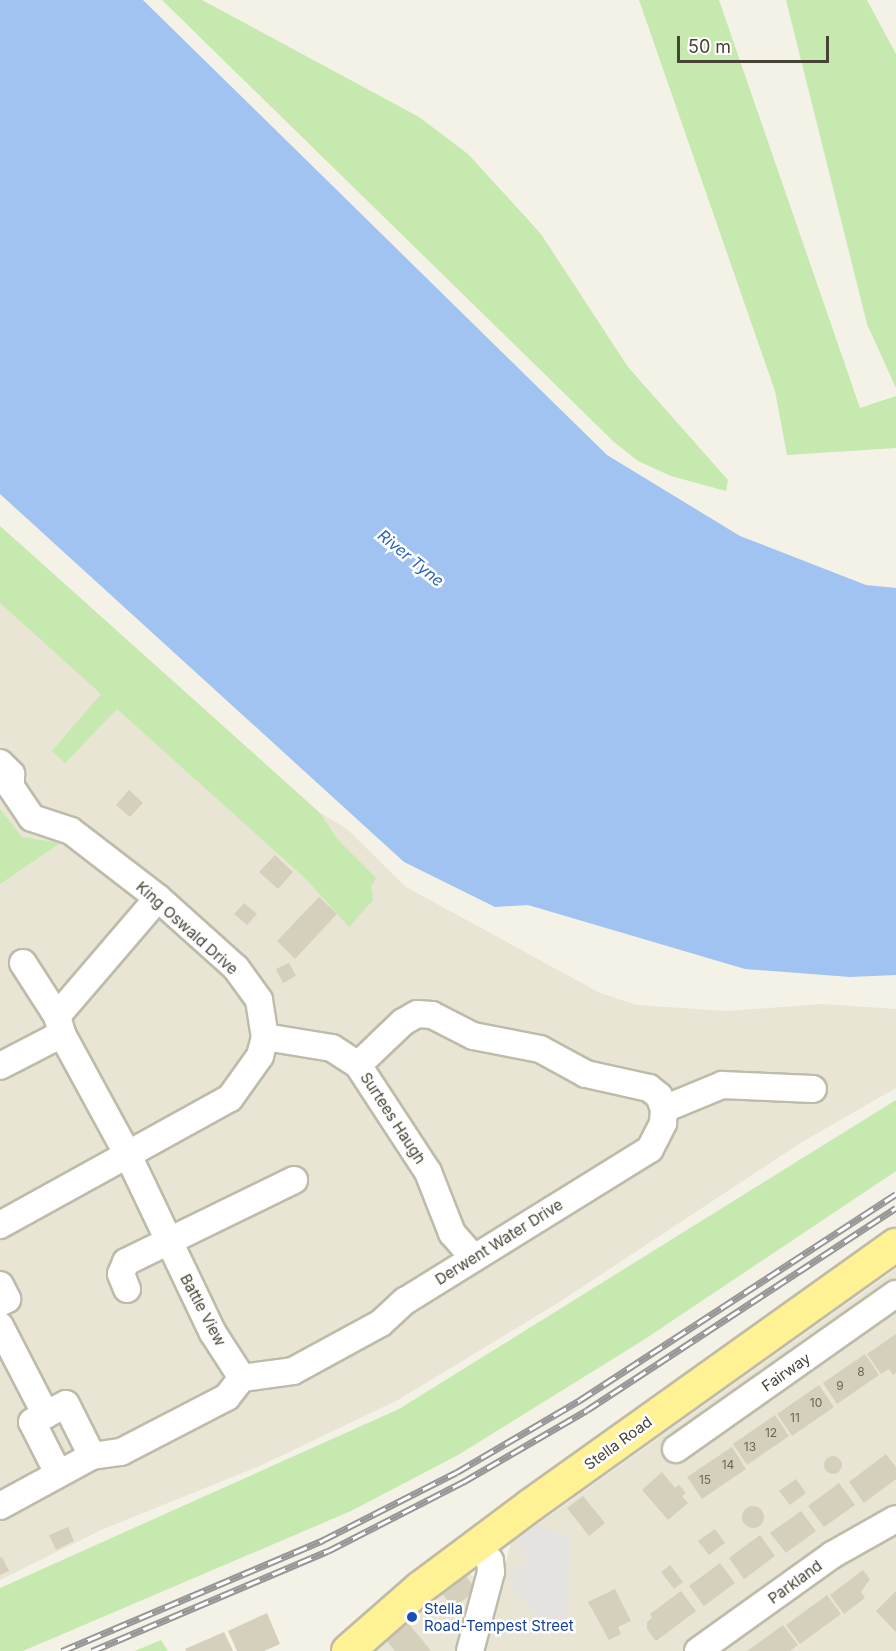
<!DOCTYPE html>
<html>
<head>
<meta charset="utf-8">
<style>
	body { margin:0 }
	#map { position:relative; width:896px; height:1651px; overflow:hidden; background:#f4f2e6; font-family:Inter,sans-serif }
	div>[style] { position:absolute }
	.residential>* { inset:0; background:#e8e5d4 }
	.green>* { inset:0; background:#c5e9ae }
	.parking>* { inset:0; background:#e4e3df }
	.water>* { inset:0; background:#a1c3f2 }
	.building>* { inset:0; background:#d5d0bc }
	.round { border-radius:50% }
	.roads { filter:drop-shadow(2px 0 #bfbba9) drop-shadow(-2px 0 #bfbba9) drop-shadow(0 2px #bfbba9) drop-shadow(0 -2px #bfbba9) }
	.minor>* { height:26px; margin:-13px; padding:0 13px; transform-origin:13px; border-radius:13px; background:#fff }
	.major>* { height:32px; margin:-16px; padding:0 16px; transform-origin:16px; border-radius:16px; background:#fff294 }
	.rail>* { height:7px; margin-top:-3.5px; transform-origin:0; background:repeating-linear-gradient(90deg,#fff 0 14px,#969696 0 28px); box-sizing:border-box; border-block:2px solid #969696 }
	.dots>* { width:16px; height:16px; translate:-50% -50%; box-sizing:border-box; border:3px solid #fff; border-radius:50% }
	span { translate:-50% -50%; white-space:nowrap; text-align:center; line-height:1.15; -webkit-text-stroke:5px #fff; paint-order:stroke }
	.number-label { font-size:12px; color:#6a6657 }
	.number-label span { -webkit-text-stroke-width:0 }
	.street-label { font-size:15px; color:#474335 }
	.transit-label { font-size:15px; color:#164399 }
	.left { translate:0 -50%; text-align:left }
	.water-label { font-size:16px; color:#2c64b5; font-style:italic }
	.scale { position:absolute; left:677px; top:36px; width:152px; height:27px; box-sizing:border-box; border:3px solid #474335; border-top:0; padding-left:8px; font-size:18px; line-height:21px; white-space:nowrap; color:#474335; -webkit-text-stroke:4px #fff; paint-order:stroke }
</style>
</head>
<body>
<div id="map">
	<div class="residential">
		<i style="clip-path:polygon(0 526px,320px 813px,346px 828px,406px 887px,600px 993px,637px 1005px,726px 1011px,823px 1004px,896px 1009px,896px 1088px,802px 1142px,561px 1301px,398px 1400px,262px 1465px,101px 1530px,0 1580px)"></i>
		<i style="clip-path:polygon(896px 1269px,896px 1651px,481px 1651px,511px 1543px)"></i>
		<i style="clip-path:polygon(466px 1569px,480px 1585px,460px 1651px,367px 1651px)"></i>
	</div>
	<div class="green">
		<i style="clip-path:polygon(162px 0,202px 0,419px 117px,468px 154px,541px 234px,628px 367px,728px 480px,726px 491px,671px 476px,638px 461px,614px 442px)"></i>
		<i style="clip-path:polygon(639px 0,719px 0,860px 408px,896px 396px,896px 448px,787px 455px,775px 391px)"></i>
		<i style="clip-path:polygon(786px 0,867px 0,896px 54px,896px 388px,867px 324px)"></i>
		<i style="clip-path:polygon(0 526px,320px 813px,338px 840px,376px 878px,371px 886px,373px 900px,349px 927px,306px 879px,117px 709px,65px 763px,52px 751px,101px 694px,0 603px)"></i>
		<i style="clip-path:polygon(0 809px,22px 837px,60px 843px,0 884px)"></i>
		<i style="clip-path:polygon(896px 1100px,896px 1171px,645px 1339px,458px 1455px,351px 1511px,23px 1651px,0 1651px,0 1588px,399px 1409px)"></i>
		<i style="clip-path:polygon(161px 1640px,168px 1651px,135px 1651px)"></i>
	</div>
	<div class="parking">
		<i style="clip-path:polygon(540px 1523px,549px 1530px,570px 1535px,566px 1624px,535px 1616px,505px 1576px,528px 1560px,516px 1540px)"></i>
	</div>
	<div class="water">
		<i style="clip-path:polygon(0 0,143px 0,607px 455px,740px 536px,866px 585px,896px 588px,896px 975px,850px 977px,745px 969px,528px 905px,495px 907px,404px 862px,0 494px)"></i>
	</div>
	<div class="building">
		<i style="clip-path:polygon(129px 790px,143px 803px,130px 817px,116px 805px)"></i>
		<i style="clip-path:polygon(275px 855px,293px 872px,278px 889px,259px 872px)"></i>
		<i style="clip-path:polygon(319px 897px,337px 914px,295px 959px,277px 941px)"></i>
		<i style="clip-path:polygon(244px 903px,257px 914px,247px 925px,234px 914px)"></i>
		<i style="clip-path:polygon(289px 963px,296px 976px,283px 983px,276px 969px)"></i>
		<i style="clip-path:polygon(896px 1334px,896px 1373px,893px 1375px,889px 1369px,881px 1374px,867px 1354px)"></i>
		<i style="clip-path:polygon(865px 1354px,879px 1375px,837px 1404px,823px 1383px)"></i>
		<i style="clip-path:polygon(819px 1385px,834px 1407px,792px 1436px,777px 1414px)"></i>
		<i style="clip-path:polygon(775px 1415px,789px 1436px,747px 1465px,733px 1444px)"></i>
		<i style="clip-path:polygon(732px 1447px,746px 1469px,702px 1499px,687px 1477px)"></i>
		<i style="clip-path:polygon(886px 1454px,896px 1467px,896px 1479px,864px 1503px,849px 1482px)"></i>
		<i class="round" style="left:824px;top:1456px;width:18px;height:18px"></i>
		<i style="clip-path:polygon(662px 1472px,675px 1488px,679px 1485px,686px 1493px,682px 1496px,688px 1503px,668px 1520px,642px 1490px)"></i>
		<i style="clip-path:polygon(796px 1479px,806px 1493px,790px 1505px,779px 1491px)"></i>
		<i style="clip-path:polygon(839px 1483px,855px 1505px,824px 1527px,808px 1506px)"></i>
		<i style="clip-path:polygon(583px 1496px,605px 1523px,589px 1536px,567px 1508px)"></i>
		<i class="round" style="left:742px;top:1506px;width:22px;height:22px"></i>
		<i style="clip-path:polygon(801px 1511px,816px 1531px,786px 1553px,770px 1533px)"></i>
		<i style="clip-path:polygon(68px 1527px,74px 1541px,56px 1550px,49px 1535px)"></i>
		<i style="clip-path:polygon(715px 1529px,725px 1543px,709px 1555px,698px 1541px)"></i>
		<i style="clip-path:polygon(760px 1535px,775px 1556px,744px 1579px,729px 1558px)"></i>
		<i style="clip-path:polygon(2px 1557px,9px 1571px,0 1575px,0 1558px)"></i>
		<i style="clip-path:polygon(720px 1563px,735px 1583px,704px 1606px,689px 1586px)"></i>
		<i style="clip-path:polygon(670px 1565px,683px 1582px,674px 1589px,661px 1572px)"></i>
		<i style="clip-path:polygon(863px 1570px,870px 1579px,861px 1592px,865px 1598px,844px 1614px,830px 1595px)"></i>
		<i style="clip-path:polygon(464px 1574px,477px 1590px,453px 1608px,441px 1592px)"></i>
		<i style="clip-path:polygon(615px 1589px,631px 1621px,618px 1627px,621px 1634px,609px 1640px,588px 1602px)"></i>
		<i style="clip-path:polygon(681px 1591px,696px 1611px,656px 1641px,647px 1629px,647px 1622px,652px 1618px,650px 1614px)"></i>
		<i style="clip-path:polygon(896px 1591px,896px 1632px,876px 1611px)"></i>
		<i style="clip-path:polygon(827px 1595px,841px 1614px,800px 1644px,786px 1625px)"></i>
		<i style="clip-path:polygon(267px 1613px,280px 1644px,264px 1651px,237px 1651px,228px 1631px)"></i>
		<i style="clip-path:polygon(408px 1623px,423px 1641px,431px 1651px,395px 1651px,387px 1641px)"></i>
		<i style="clip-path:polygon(783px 1625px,798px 1645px,790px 1651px,747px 1651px)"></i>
		<i style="clip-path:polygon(224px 1632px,233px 1651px,186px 1651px,185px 1649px)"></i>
	</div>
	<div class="roads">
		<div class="minor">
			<i style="left:0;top:763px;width:16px;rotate:45deg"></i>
			<i style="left:11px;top:774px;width:13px;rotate:90deg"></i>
			<i style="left:11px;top:787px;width:37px;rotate:56deg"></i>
			<i style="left:32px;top:818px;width:41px;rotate:18.4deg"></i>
			<i style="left:71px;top:831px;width:110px;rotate:37.6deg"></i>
			<i style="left:158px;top:898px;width:105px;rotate:41.9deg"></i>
			<i style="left:236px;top:968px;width:39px;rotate:54deg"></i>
			<i style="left:259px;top:1000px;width:37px;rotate:81deg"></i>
			<i style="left:265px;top:1037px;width:20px;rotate:105deg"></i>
			<i style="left:260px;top:1056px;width:52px;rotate:125.5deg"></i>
			<i style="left:230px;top:1098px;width:263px;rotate:151.1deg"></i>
			<i style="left:158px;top:898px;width:155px;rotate:130.6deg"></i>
			<i style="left:57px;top:1016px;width:19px;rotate:74deg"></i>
			<i style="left:62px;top:1034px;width:138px;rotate:61.4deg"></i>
			<i style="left:128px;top:1155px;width:197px;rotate:64.5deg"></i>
			<i style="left:213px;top:1333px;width:54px;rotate:57.2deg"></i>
			<i style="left:23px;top:963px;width:63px;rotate:57.3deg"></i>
			<i style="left:265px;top:1037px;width:68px;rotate:9.3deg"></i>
			<i style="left:332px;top:1048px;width:31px;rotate:33deg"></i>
			<i style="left:358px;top:1065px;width:128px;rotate:56.8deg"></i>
			<i style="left:428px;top:1172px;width:66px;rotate:68.5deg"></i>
			<i style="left:452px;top:1233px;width:33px;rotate:49deg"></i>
			<i style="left:0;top:1066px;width:70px;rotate:-27.3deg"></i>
			<i style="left:664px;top:1109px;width:63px;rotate:-22.5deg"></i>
			<i style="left:722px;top:1085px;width:91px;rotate:2.5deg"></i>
			<i style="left:0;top:1285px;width:16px;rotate:63deg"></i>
			<i style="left:7px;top:1299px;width:8px;rotate:150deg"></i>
			<i style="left:127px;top:1289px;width:16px;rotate:-112deg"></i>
			<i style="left:121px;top:1274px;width:13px;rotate:-67deg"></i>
			<i style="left:126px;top:1262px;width:187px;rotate:-26deg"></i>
			<i style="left:0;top:1326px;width:100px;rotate:62.7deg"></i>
			<i style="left:676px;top:1449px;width:269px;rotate:-35.2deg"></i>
			<i style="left:58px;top:1473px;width:57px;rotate:-117deg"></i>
			<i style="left:32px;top:1422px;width:38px;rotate:-28deg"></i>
			<i style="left:66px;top:1404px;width:58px;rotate:63.4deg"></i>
			<i style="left:0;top:1506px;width:105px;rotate:-28.5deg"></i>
			<i style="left:92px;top:1456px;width:29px;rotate:-8deg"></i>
			<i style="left:121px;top:1452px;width:119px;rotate:-27.4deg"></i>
			<i style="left:227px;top:1397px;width:24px;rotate:-52deg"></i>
			<i style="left:242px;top:1378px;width:51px;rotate:-7.8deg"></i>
			<i style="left:293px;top:1371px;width:100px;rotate:-28.6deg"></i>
			<i style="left:381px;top:1323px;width:33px;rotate:-43deg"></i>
			<i style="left:405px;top:1301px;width:288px;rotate:-31.8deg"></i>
			<i style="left:650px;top:1149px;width:29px;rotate:-63deg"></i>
			<i style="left:663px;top:1123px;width:14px;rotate:-86deg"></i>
			<i style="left:664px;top:1109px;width:14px;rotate:-111deg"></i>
			<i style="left:659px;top:1096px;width:13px;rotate:-141deg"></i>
			<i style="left:649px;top:1088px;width:65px;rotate:-167.5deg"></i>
			<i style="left:586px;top:1074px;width:52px;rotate:-151.5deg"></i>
			<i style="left:540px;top:1049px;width:68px;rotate:-169deg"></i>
			<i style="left:473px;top:1036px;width:46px;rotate:-152.9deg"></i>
			<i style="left:432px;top:1015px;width:15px;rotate:-176deg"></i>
			<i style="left:417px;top:1014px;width:16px;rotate:150deg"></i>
			<i style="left:403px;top:1022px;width:62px;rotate:136.3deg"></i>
			<i style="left:470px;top:1651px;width:82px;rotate:-75.1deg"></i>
			<i style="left:491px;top:1572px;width:11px;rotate:-95deg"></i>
			<i style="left:490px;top:1561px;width:20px;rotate:-123deg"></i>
			<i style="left:698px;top:1651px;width:165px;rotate:-35.6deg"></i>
			<i style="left:832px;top:1555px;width:73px;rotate:-29.4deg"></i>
		</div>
		<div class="major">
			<i style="left:348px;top:1651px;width:96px;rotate:-41.2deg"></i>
			<i style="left:420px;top:1588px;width:139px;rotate:-36.8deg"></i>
			<i style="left:531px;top:1505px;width:448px;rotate:-35.5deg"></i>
		</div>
	</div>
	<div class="rail">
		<i style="left:62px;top:1651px;width:284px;rotate:-23deg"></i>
		<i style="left:323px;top:1540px;width:150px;rotate:-26.9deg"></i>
		<i style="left:457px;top:1472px;width:143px;rotate:-30.3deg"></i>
		<i style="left:580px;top:1400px;width:377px;rotate:-33.1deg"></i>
		<i style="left:92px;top:1651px;width:256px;rotate:-23deg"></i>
		<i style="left:328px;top:1551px;width:152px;rotate:-27.1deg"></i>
		<i style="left:463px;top:1482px;width:143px;rotate:-30.1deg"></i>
		<i style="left:587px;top:1410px;width:369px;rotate:-33.2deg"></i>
	</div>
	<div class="dots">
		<i style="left:412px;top:1617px;background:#1a4fb4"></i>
	</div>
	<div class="number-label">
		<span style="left:861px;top:1372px">8</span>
		<span style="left:840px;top:1386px">9</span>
		<span style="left:816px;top:1403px">10</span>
		<span style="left:795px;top:1418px">11</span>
		<span style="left:771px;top:1433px">12</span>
		<span style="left:750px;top:1447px">13</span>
		<span style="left:728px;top:1465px">14</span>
		<span style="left:705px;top:1480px">15</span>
	</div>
	<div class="street-label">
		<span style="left:187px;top:928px;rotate:42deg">King Oswald Drive</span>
		<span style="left:393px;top:1118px;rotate:57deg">Surtees Haugh</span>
		<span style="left:499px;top:1242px;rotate:-32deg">Derwent Water Drive</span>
		<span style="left:203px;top:1310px;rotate:62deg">Battle View</span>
		<span style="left:786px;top:1372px;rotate:-35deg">Fairway</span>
		<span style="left:618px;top:1443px;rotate:-36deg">Stella Road</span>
		<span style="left:795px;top:1582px;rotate:-36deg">Parkland</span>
	</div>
	<div class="transit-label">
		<span class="left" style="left:424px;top:1617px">Stella<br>Road-Tempest Street</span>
	</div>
	<div class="water-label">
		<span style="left:411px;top:558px;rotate:39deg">River Tyne</span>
	</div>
	<div class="scale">50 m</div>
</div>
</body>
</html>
